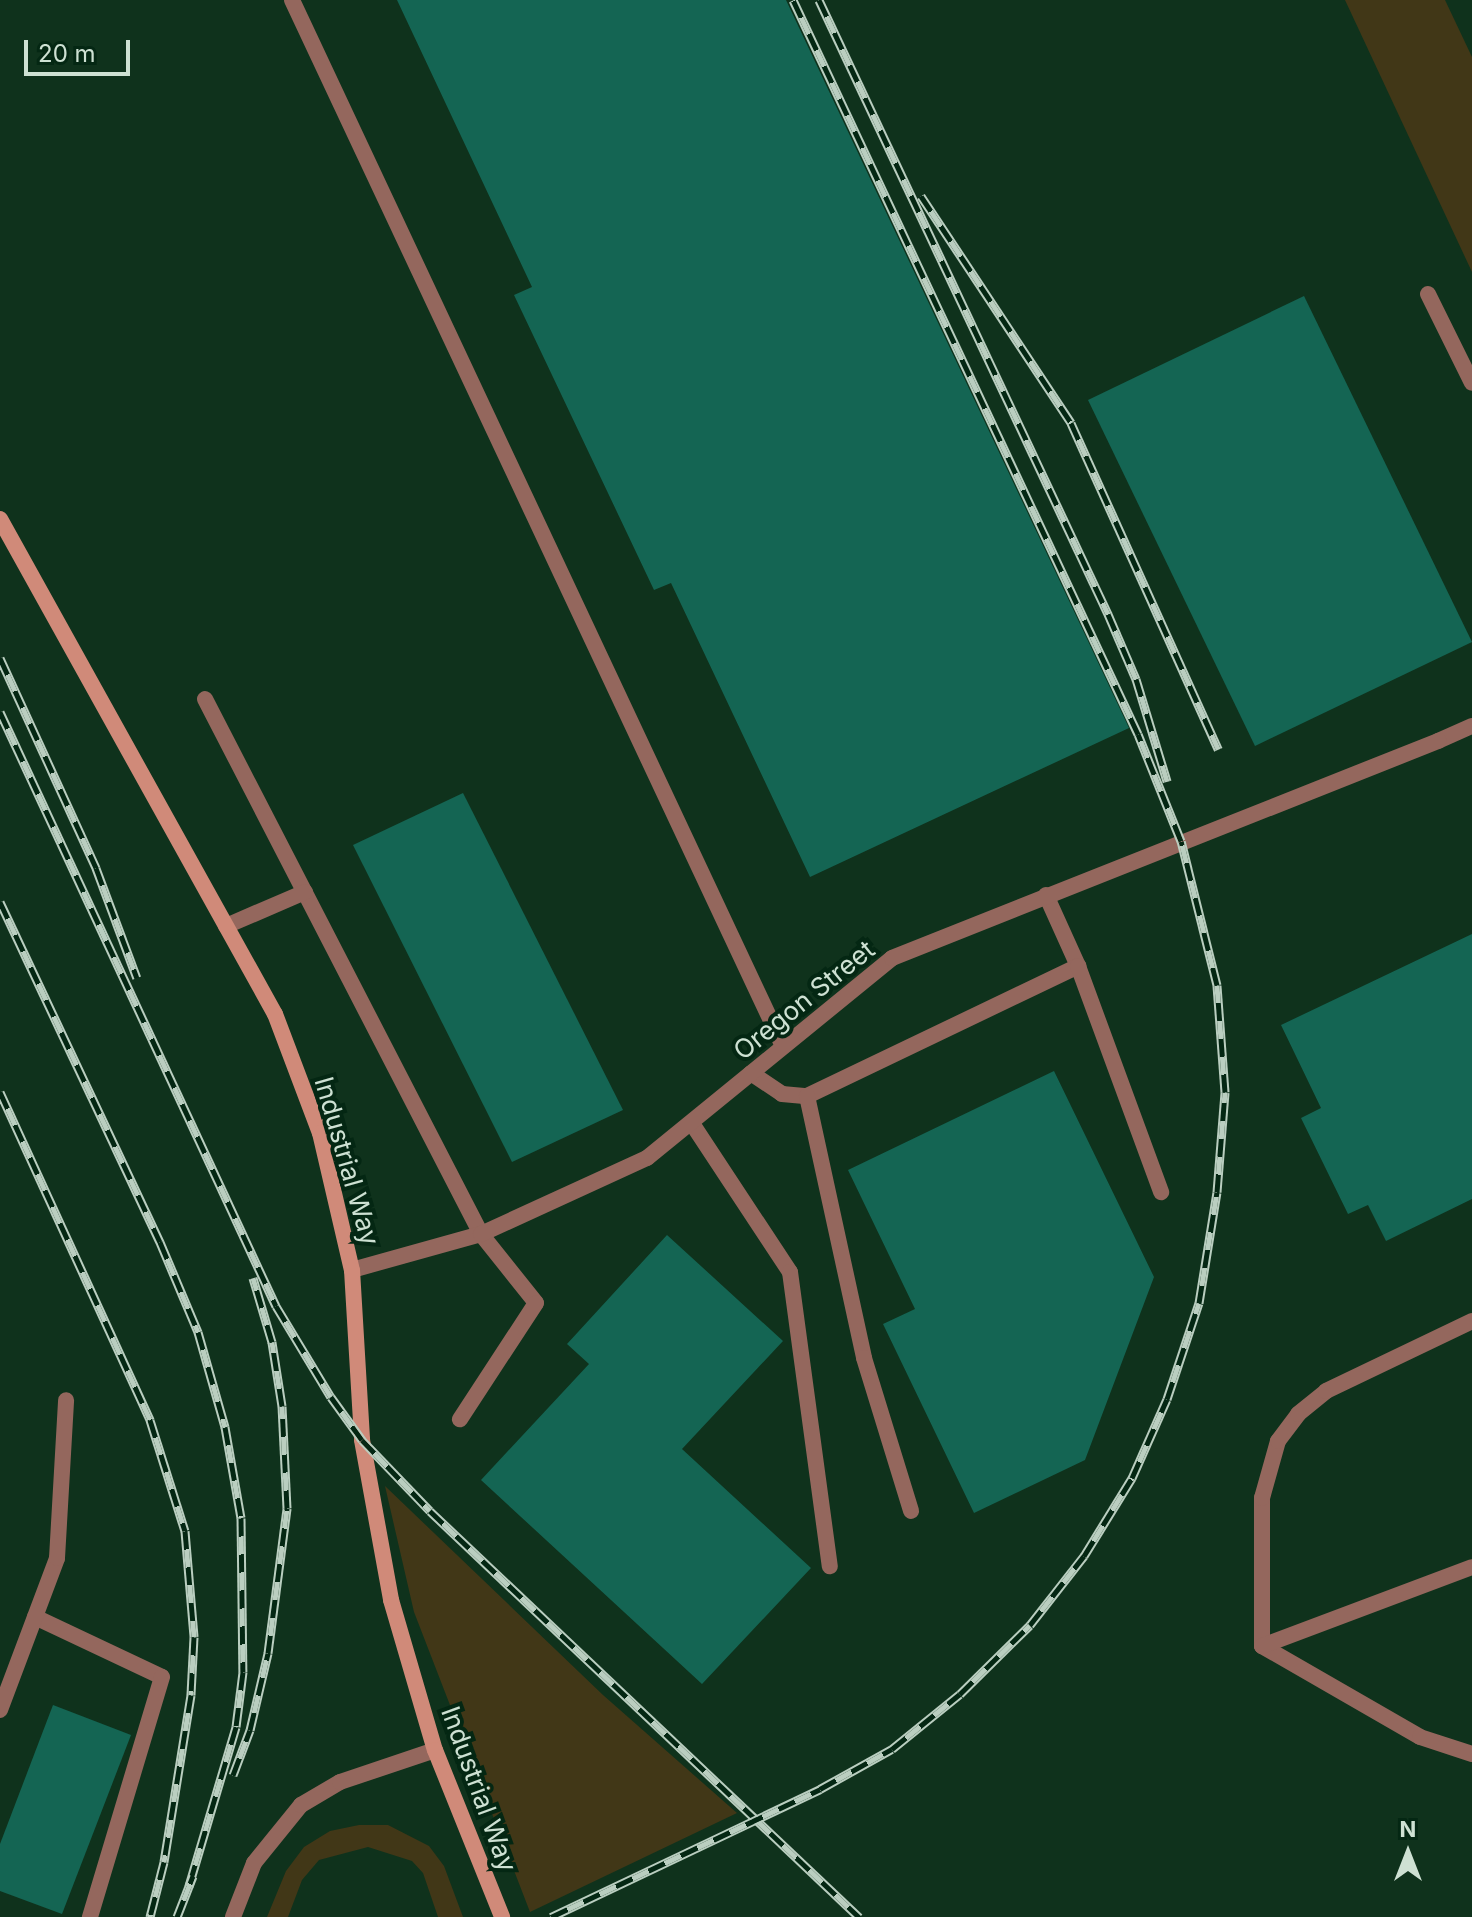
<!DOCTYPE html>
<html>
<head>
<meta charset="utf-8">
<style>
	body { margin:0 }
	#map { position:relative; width:1472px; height:1917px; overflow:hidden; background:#0f321c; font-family:Inter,sans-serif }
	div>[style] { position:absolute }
	.green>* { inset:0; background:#413717 }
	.building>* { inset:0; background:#146553 }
	.lane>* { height:16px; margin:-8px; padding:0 8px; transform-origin:8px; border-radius:8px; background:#94675d }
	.street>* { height:16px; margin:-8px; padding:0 8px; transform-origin:8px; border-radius:8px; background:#94675d }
	.secondary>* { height:16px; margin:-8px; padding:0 8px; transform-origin:8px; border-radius:8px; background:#d08a79 }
	.rail>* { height:9px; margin-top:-4.5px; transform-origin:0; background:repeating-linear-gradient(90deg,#042713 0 18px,#bacec0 0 36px); box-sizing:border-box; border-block:2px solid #bacec0 }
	span { translate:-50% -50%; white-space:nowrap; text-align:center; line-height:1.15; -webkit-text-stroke:8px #042713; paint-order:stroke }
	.street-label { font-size:26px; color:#cee1d3 }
	.north { position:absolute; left:1368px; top:1813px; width:80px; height:80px; -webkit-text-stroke:6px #042713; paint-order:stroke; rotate:0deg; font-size:22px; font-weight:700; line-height:32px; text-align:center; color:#cee1d3 }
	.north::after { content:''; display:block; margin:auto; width:28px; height:36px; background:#cee1d3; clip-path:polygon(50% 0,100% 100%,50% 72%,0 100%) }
	.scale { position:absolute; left:24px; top:40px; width:106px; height:36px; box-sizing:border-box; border:4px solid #cee1d3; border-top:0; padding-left:10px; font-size:24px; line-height:28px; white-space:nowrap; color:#cee1d3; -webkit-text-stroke:6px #042713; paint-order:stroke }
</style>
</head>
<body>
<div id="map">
	<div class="green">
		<i style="clip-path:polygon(1345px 0,1445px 0,1472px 57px,1472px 272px)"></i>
		<i style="clip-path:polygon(385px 1486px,603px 1695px,737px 1813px,530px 1912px,414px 1612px)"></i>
		<i style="clip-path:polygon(359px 1825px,388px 1825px,429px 1846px,444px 1866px,463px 1917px,438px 1917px,423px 1873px,412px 1861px,368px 1847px,319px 1860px,302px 1880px,288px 1917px,267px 1917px,286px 1871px,304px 1847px,330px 1831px)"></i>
	</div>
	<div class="building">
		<i style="clip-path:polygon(397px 0,786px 0,1129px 728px,810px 877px,671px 583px,654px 590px,514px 295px,532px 287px)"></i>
		<i style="clip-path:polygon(1304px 296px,1472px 642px,1255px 746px,1088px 400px)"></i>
		<i style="clip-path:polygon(463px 793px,623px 1110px,512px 1162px,353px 845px)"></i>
		<i style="clip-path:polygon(1472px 934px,1472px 1199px,1386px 1241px,1368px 1205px,1348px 1214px,1301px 1118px,1321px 1108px,1281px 1025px)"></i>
		<i style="clip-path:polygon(1054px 1071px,1154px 1277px,1085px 1460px,974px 1513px,883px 1324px,915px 1309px,848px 1170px)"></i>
		<i style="clip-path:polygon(667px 1235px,783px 1341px,682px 1449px,811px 1568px,702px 1684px,481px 1480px,589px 1364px,567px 1344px)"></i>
		<i style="clip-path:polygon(53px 1705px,131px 1735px,62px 1914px,0 1891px,0 1844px)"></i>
	</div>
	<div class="lane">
		<i style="left:292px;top:0;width:1153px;rotate:64.86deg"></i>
		<i style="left:1428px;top:294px;width:99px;rotate:63.7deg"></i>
		<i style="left:205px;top:699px;width:602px;rotate:62.71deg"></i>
		<i style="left:481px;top:1234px;width:88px;rotate:51.4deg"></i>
		<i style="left:536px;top:1303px;width:139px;rotate:123.2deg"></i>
		<i style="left:1438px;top:741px;width:37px;rotate:-24deg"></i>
		<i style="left:1046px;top:895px;width:78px;rotate:65.7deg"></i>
		<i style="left:226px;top:926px;width:86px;rotate:-23.3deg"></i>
		<i style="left:751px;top:1073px;width:37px;rotate:34deg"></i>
		<i style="left:782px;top:1094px;width:25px;rotate:5deg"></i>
		<i style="left:807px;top:1096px;width:301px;rotate:-25.6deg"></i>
		<i style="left:1078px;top:966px;width:241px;rotate:69.8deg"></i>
		<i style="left:807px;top:1096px;width:268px;rotate:77.7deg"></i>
		<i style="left:864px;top:1358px;width:160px;rotate:72.9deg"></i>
		<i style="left:693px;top:1125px;width:176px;rotate:56.6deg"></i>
		<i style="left:790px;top:1272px;width:297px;rotate:82.3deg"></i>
		<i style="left:35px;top:1617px;width:140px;rotate:25.3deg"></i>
		<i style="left:162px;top:1677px;width:251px;rotate:106.7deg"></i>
		<i style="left:1262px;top:1646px;width:148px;rotate:-90deg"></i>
		<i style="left:1262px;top:1498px;width:59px;rotate:-74.3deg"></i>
		<i style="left:1278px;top:1441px;width:34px;rotate:-53deg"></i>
		<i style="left:1298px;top:1414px;width:36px;rotate:-39deg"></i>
		<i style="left:1326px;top:1391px;width:162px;rotate:-25.6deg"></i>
		<i style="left:1262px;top:1646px;width:182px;rotate:29.9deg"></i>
		<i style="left:1420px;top:1737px;width:55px;rotate:18.1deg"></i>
		<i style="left:1262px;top:1646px;width:224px;rotate:-20.6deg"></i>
		<i style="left:0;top:1710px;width:162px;rotate:-69.4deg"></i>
		<i style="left:57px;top:1558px;width:158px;rotate:-86.7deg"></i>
	</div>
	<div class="street">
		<i style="left:352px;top:1270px;width:134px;rotate:-15.6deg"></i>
		<i style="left:481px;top:1234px;width:183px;rotate:-24.6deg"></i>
		<i style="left:647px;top:1158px;width:316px;rotate:-39.2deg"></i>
		<i style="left:892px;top:958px;width:588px;rotate:-21.67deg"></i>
		<i style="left:233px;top:1917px;width:58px;rotate:-68.7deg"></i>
		<i style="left:254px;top:1863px;width:75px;rotate:-51deg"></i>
		<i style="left:301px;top:1805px;width:45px;rotate:-30.5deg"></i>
		<i style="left:340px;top:1782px;width:100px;rotate:-18.6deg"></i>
	</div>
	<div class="secondary">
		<i style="left:0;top:519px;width:566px;rotate:60.95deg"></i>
		<i style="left:275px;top:1014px;width:127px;rotate:69.3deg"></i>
		<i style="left:320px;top:1133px;width:141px;rotate:76.9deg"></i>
		<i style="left:352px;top:1270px;width:170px;rotate:86.6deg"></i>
		<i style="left:362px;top:1440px;width:163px;rotate:79.7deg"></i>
		<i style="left:391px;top:1600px;width:156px;rotate:73.7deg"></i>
		<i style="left:435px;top:1750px;width:180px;rotate:68.1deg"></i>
	</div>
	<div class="rail">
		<i style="left:819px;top:0;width:679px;rotate:64.79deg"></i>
		<i style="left:1108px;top:614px;width:71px;rotate:66.7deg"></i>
		<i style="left:1136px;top:679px;width:107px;rotate:73.1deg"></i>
		<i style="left:921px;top:196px;width:272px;rotate:56.5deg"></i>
		<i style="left:1071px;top:423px;width:358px;rotate:65.7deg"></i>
		<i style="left:0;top:658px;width:231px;rotate:65.4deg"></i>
		<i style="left:96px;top:868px;width:117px;rotate:69.6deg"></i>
		<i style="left:0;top:712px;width:655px;rotate:65.08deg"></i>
		<i style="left:276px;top:1306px;width:106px;rotate:58.9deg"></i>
		<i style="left:331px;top:1397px;width:53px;rotate:54.2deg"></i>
		<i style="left:362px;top:1440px;width:98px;rotate:46.2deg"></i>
		<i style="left:430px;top:1511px;width:591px;rotate:43.42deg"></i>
		<i style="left:0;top:902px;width:376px;rotate:64.8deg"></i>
		<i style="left:160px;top:1242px;width:98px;rotate:67.1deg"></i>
		<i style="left:198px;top:1332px;width:99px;rotate:74.1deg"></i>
		<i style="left:225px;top:1427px;width:92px;rotate:80deg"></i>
		<i style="left:241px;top:1518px;width:154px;rotate:89.3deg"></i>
		<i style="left:243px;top:1672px;width:55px;rotate:97.3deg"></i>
		<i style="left:236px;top:1727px;width:166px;rotate:106.5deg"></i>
		<i style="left:0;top:1092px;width:361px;rotate:65.4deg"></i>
		<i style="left:150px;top:1420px;width:116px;rotate:72.5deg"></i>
		<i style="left:185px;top:1531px;width:106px;rotate:85.1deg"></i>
		<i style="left:194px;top:1637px;width:58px;rotate:93deg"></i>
		<i style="left:191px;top:1695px;width:169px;rotate:99.2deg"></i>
		<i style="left:164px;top:1862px;width:57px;rotate:104.3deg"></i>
		<i style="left:233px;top:1775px;width:48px;rotate:-69.3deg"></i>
		<i style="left:250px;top:1730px;width:79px;rotate:-76.8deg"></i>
		<i style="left:268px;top:1653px;width:146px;rotate:-82.5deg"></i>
		<i style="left:287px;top:1508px;width:102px;rotate:-92.8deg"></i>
		<i style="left:282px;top:1406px;width:65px;rotate:-98.9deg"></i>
		<i style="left:272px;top:1342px;width:67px;rotate:-106.5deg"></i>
		<i style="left:177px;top:1917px;width:44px;rotate:-68.7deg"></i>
		<i style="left:551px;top:1917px;width:298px;rotate:-25.4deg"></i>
		<i style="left:820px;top:1789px;width:82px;rotate:-29.1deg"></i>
		<i style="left:892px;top:1749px;width:87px;rotate:-39deg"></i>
		<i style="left:960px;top:1694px;width:98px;rotate:-44.6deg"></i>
		<i style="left:1030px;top:1625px;width:88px;rotate:-52deg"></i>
		<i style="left:1084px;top:1556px;width:92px;rotate:-58.4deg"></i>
		<i style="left:1132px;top:1478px;width:86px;rotate:-66.1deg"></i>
		<i style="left:1167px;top:1399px;width:101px;rotate:-71.6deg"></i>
		<i style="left:1199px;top:1303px;width:112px;rotate:-80.8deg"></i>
		<i style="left:1217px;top:1192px;width:100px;rotate:-85.4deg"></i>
		<i style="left:1225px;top:1092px;width:107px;rotate:-94.3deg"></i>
		<i style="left:1217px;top:985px;width:148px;rotate:-104deg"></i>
		<i style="left:1181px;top:841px;width:115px;rotate:-111.9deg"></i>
		<i style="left:1138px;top:734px;width:811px;rotate:-115.17deg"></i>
	</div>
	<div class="street-label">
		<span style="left:804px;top:1000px;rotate:-39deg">Oregon Street</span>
		<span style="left:347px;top:1161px;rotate:74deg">Industrial Way</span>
		<span style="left:479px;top:1789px;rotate:70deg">Industrial Way</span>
	</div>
	<div class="north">N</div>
	<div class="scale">20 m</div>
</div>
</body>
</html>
